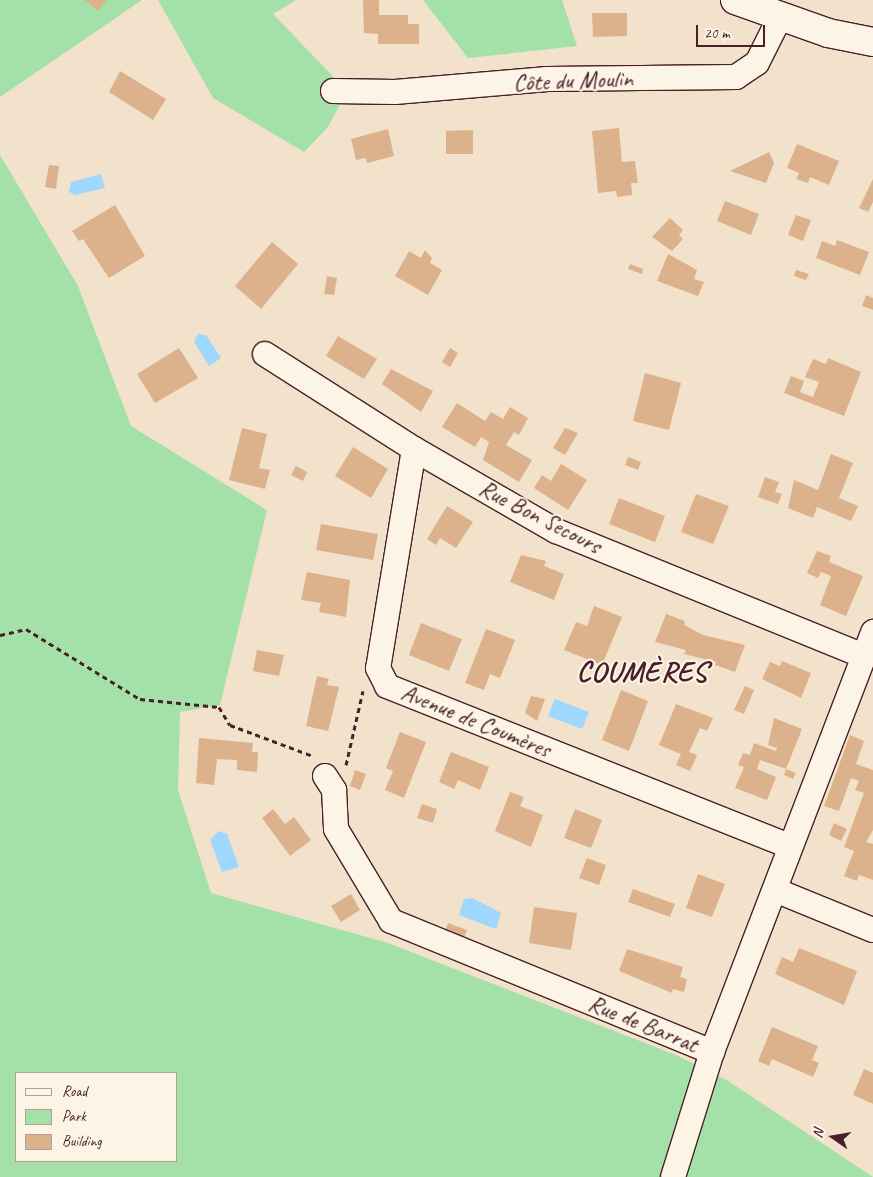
<!DOCTYPE html>
<html>
<head>
<meta charset="utf-8">
<style>
	body { margin:0 }
	#map { position:relative; width:873px; height:1177px; overflow:hidden; background:#f2e1cb; font-family:Caveat,sans-serif }
	div>[style] { position:absolute }
	.green>* { inset:0; background:#a4e1a8 }
	.water>* { inset:0; background:#9ed8fe }
	.building>* { inset:0; background:#dcb28d }
	.path>* { height:3px; margin-top:-1.5px; transform-origin:0; background:repeating-linear-gradient(90deg,#4a1f2b 0 5px,transparent 0 9px) }
	.roads { filter:drop-shadow(1px 0 #4a1f2b) drop-shadow(-1px 0 #4a1f2b) drop-shadow(0 1px #4a1f2b) drop-shadow(0 -1px #4a1f2b) }
	.minor>* { height:24px; margin:-12px; padding:0 12px; transform-origin:12px; border-radius:12px; background:#fcf5e5 }
	.major>* { height:28px; margin:-14px; padding:0 14px; transform-origin:14px; border-radius:14px; background:#fcf5e5 }
	span { translate:-50% -50%; white-space:nowrap; text-align:center; line-height:1.15; -webkit-text-stroke:4px #fcf5e5; paint-order:stroke }
	.street-label { font-size:24px; color:#4a1f2b }
	.district-label { font-size:29px; color:#4a1f2b; font-weight:700; letter-spacing:1px }
	.legend { position:absolute; left:15px; top:1072px; width:162px; height:90px; box-sizing:border-box; background:#fcf5e5; border:1px solid #b59f9b; margin:0; padding:6px 9px; list-style:none; font-size:15px; color:#4a1f2b }
	.legend li { display:flex; align-items:center; gap:10px; height:25px }
	.legend b { width:25px; border:1px solid #b59f9b }
	.north { position:absolute; left:808px; top:1112px; width:50px; height:50px; -webkit-text-stroke:4px #fcf5e5; paint-order:stroke; rotate:283deg; font-size:14px; font-weight:700; line-height:20px; text-align:center; color:#4a1f2b }
	.north::after { content:''; display:block; margin:auto; width:18px; height:22px; background:#4a1f2b; clip-path:polygon(50% 0,100% 100%,50% 72%,0 100%) }
	.scale { position:absolute; left:696px; top:25px; width:69px; height:22px; box-sizing:border-box; border:2px solid #4a1f2b; border-top:0; padding-left:6px; font-size:15px; line-height:18px; white-space:nowrap; color:#4a1f2b; -webkit-text-stroke:4px #fcf5e5; paint-order:stroke }
</style>
</head>
<body>
<div id="map">
	<div class="green">
		<i style="clip-path:polygon(0 0,142px 0,0 97px)"></i>
		<i style="clip-path:polygon(158px 0,296px 0,273px 14px,347px 91px,328px 127px,304px 152px,213px 98px)"></i>
		<i style="clip-path:polygon(423px 0,562px 0,577px 46px,468px 58px)"></i>
		<i style="clip-path:polygon(evenodd,0 155px,78px 286px,131px 426px,267px 510px,220px 705px,180px 712px,178px 790px,211px 893px,388px 943px,676px 1055px,728px 1081px,873px 1177px,0 1177px,0 155px,16px 1073px,176px 1073px,176px 1161px,16px 1161px,16px 1073px)"></i>
	</div>
	<div class="water">
		<i style="clip-path:polygon(101px 174px,105px 188px,75px 195px,69px 192px,71px 182px)"></i>
		<i style="clip-path:polygon(198px 334px,206px 335px,221px 358px,209px 366px,194px 342px)"></i>
		<i style="clip-path:polygon(555px 699px,589px 712px,582px 729px,548px 716px)"></i>
		<i style="clip-path:polygon(219px 831px,227px 834px,239px 867px,222px 872px,210px 840px)"></i>
		<i style="clip-path:polygon(472px 898px,501px 913px,496px 929px,459px 915px,464px 899px)"></i>
	</div>
	<div class="building">
		<i style="clip-path:polygon(85px 0,105px 0,106px 1px,98px 11px)"></i>
		<i style="clip-path:polygon(363px 0,379px 0,379px 15px,408px 15px,408px 24px,419px 24px,419px 44px,378px 44px,378px 34px,364px 33px)"></i>
		<i style="clip-path:polygon(592px 13px,627px 13px,627px 36px,593px 37px)"></i>
		<i style="clip-path:polygon(120px 71px,166px 99px,153px 120px,109px 92px)"></i>
		<i style="clip-path:polygon(619px 128px,622px 162px,635px 161px,638px 183px,631px 183px,632px 195px,617px 197px,616px 191px,598px 193px,592px 131px)"></i>
		<i style="clip-path:polygon(388px 129px,394px 156px,367px 163px,366px 158px,356px 160px,351px 139px)"></i>
		<i style="clip-path:polygon(473px 130px,473px 154px,446px 154px,446px 131px)"></i>
		<i style="clip-path:polygon(797px 144px,839px 161px,829px 185px,810px 177px,808px 183px,796px 179px,799px 173px,787px 168px)"></i>
		<i style="clip-path:polygon(769px 152px,774px 163px,766px 183px,730px 171px)"></i>
		<i style="clip-path:polygon(49px 165px,59px 166px,56px 189px,45px 187px)"></i>
		<i style="clip-path:polygon(873px 179px,873px 202px,868px 212px,859px 208px)"></i>
		<i style="clip-path:polygon(725px 201px,759px 214px,751px 235px,717px 221px)"></i>
		<i style="clip-path:polygon(115px 205px,145px 256px,109px 278px,83px 239px,79px 241px,72px 231px)"></i>
		<i style="clip-path:polygon(796px 215px,811px 220px,803px 241px,788px 235px)"></i>
		<i style="clip-path:polygon(670px 218px,683px 230px,679px 235px,683px 239px,672px 251px,652px 237px)"></i>
		<i style="clip-path:polygon(837px 240px,869px 252px,860px 275px,816px 258px,822px 241px,835px 246px)"></i>
		<i style="clip-path:polygon(272px 242px,298px 264px,261px 309px,235px 286px)"></i>
		<i style="clip-path:polygon(425px 250px,432px 258px,430px 263px,442px 270px,428px 295px,395px 276px,409px 251px,421px 258px)"></i>
		<i style="clip-path:polygon(668px 254px,697px 270px,694px 279px,704px 282px,698px 296px,657px 281px)"></i>
		<i style="clip-path:polygon(630px 264px,643px 269px,642px 274px,628px 269px)"></i>
		<i style="clip-path:polygon(796px 270px,809px 274px,806px 280px,794px 276px)"></i>
		<i style="clip-path:polygon(327px 276px,337px 278px,334px 295px,324px 294px)"></i>
		<i style="clip-path:polygon(866px 295px,873px 298px,873px 310px,862px 306px)"></i>
		<i style="clip-path:polygon(338px 336px,377px 359px,364px 379px,326px 356px)"></i>
		<i style="clip-path:polygon(179px 348px,198px 378px,155px 403px,137px 374px)"></i>
		<i style="clip-path:polygon(450px 348px,458px 353px,450px 367px,442px 362px)"></i>
		<i style="clip-path:polygon(828px 358px,861px 372px,844px 416px,784px 393px,791px 376px,804px 381px,800px 392px,813px 397px,819px 382px,805px 377px,813px 359px,826px 364px)"></i>
		<i style="clip-path:polygon(391px 369px,433px 391px,421px 412px,382px 384px)"></i>
		<i style="clip-path:polygon(645px 373px,681px 383px,669px 430px,633px 421px)"></i>
		<i style="clip-path:polygon(457px 403px,485px 421px,491px 412px,503px 419px,510px 407px,528px 418px,519px 435px,514px 432px,506px 445px,532px 460px,519px 482px,483px 460px,489px 442px,481px 437px,475px 447px,442px 427px)"></i>
		<i style="clip-path:polygon(242px 428px,267px 434px,259px 468px,270px 470px,265px 489px,229px 480px)"></i>
		<i style="clip-path:polygon(565px 428px,578px 433px,565px 455px,553px 448px)"></i>
		<i style="clip-path:polygon(353px 447px,388px 469px,371px 498px,335px 476px)"></i>
		<i style="clip-path:polygon(831px 454px,853px 463px,839px 498px,858px 506px,851px 521px,817px 507px,813px 518px,788px 508px,794px 480px,818px 490px)"></i>
		<i style="clip-path:polygon(628px 457px,641px 462px,638px 470px,625px 465px)"></i>
		<i style="clip-path:polygon(561px 464px,587px 480px,568px 510px,534px 488px,542px 475px,551px 481px)"></i>
		<i style="clip-path:polygon(296px 466px,307px 472px,303px 481px,291px 475px)"></i>
		<i style="clip-path:polygon(765px 477px,779px 482px,775px 492px,782px 494px,778px 504px,758px 497px)"></i>
		<i style="clip-path:polygon(696px 494px,729px 506px,713px 544px,681px 532px)"></i>
		<i style="clip-path:polygon(619px 498px,665px 516px,655px 542px,609px 524px)"></i>
		<i style="clip-path:polygon(447px 506px,473px 522px,456px 548px,440px 538px,436px 545px,427px 539px)"></i>
		<i style="clip-path:polygon(321px 524px,378px 534px,373px 560px,316px 550px)"></i>
		<i style="clip-path:polygon(817px 551px,831px 556px,829px 562px,863px 576px,846px 616px,820px 605px,831px 576px,821px 572px,818px 578px,807px 573px)"></i>
		<i style="clip-path:polygon(521px 555px,546px 561px,544px 566px,564px 574px,554px 600px,510px 582px)"></i>
		<i style="clip-path:polygon(307px 572px,350px 580px,346px 617px,319px 612px,321px 603px,301px 600px)"></i>
		<i style="clip-path:polygon(594px 606px,622px 617px,602px 665px,564px 650px,576px 622px,587px 626px)"></i>
		<i style="clip-path:polygon(666px 614px,685px 621px,684px 625px,703px 635px,745px 645px,735px 672px,715px 665px,716px 662px,684px 654px,686px 650px,655px 642px)"></i>
		<i style="clip-path:polygon(421px 623px,462px 639px,449px 671px,409px 655px)"></i>
		<i style="clip-path:polygon(486px 629px,515px 640px,500px 678px,490px 674px,484px 690px,465px 683px)"></i>
		<i style="clip-path:polygon(257px 650px,284px 655px,279px 676px,253px 671px)"></i>
		<i style="clip-path:polygon(782px 661px,811px 673px,801px 698px,762px 679px,770px 662px,780px 666px)"></i>
		<i style="clip-path:polygon(317px 676px,329px 679px,327px 685px,339px 687px,328px 731px,306px 726px)"></i>
		<i style="clip-path:polygon(745px 686px,754px 690px,744px 714px,734px 710px)"></i>
		<i style="clip-path:polygon(621px 690px,648px 701px,629px 751px,602px 740px)"></i>
		<i style="clip-path:polygon(531px 696px,545px 699px,537px 721px,525px 713px)"></i>
		<i style="clip-path:polygon(676px 704px,713px 718px,707px 731px,700px 728px,689px 752px,697px 755px,690px 771px,676px 765px,681px 754px,659px 745px)"></i>
		<i style="clip-path:polygon(774px 718px,802px 729px,786px 769px,796px 773px,793px 779px,784px 775px,786px 769px,760px 760px,757px 769px,776px 777px,767px 800px,735px 788px,744px 767px,738px 765px,743px 753px,750px 755px,754px 743px,776px 751px,777px 748px,768px 745px)"></i>
		<i style="clip-path:polygon(400px 732px,426px 742px,404px 798px,385px 790px,393px 771px,386px 768px)"></i>
		<i style="clip-path:polygon(850px 735px,864px 741px,856px 764px,873px 770px,873px 830px,866px 842px,873px 844px,873px 880px,859px 875px,857px 881px,844px 876px,854px 851px,844px 847px,864px 793px,855px 790px,859px 781px,851px 778px,839px 811px,824px 806px)"></i>
		<i style="clip-path:polygon(199px 738px,253px 743px,252px 752px,258px 752px,257px 772px,237px 770px,237px 760px,217px 759px,214px 785px,196px 783px)"></i>
		<i style="clip-path:polygon(451px 752px,489px 767px,480px 790px,458px 780px,454px 789px,439px 782px)"></i>
		<i style="clip-path:polygon(355px 770px,366px 774px,360px 790px,350px 786px)"></i>
		<i style="clip-path:polygon(510px 792px,524px 797px,520px 806px,543px 815px,531px 847px,495px 831px)"></i>
		<i style="clip-path:polygon(422px 804px,437px 809px,433px 823px,417px 818px)"></i>
		<i style="clip-path:polygon(273px 809px,285px 824px,294px 817px,311px 840px,290px 856px,262px 818px)"></i>
		<i style="clip-path:polygon(575px 809px,602px 820px,591px 848px,564px 838px)"></i>
		<i style="clip-path:polygon(834px 823px,847px 829px,841px 841px,829px 835px)"></i>
		<i style="clip-path:polygon(587px 858px,606px 865px,599px 885px,579px 878px)"></i>
		<i style="clip-path:polygon(698px 874px,725px 884px,712px 917px,686px 908px)"></i>
		<i style="clip-path:polygon(633px 889px,675px 904px,670px 917px,628px 902px)"></i>
		<i style="clip-path:polygon(351px 894px,360px 910px,341px 922px,331px 906px)"></i>
		<i style="clip-path:polygon(534px 907px,577px 913px,571px 950px,529px 943px)"></i>
		<i style="clip-path:polygon(448px 923px,467px 930px,463px 941px,444px 934px)"></i>
		<i style="clip-path:polygon(799px 948px,857px 971px,844px 1005px,775px 974px,782px 957px,793px 962px)"></i>
		<i style="clip-path:polygon(627px 949px,683px 967px,680px 977px,687px 979px,684px 992px,673px 989px,672px 993px,619px 971px)"></i>
		<i style="clip-path:polygon(772px 1027px,818px 1046px,812px 1060px,819px 1063px,813px 1077px,772px 1059px,769px 1066px,758px 1061px)"></i>
		<i style="clip-path:polygon(864px 1069px,873px 1073px,873px 1104px,853px 1095px)"></i>
	</div>
	<div class="path">
		<i style="left:0;top:635px;width:27px;rotate:-13deg"></i>
		<i style="left:26px;top:629px;width:134px;rotate:31.6deg"></i>
		<i style="left:140px;top:699px;width:79px;rotate:5.8deg"></i>
		<i style="left:219px;top:707px;width:21px;rotate:59deg"></i>
		<i style="left:230px;top:725px;width:89px;rotate:20.5deg"></i>
		<i style="left:346px;top:765px;width:76px;rotate:-77.1deg"></i>
	</div>
	<div class="roads">
		<div class="minor">
			<i style="left:333px;top:91px;width:62px;rotate:0.9deg"></i>
			<i style="left:395px;top:92px;width:153px;rotate:-4.9deg"></i>
			<i style="left:547px;top:79px;width:189px;rotate:-0.6deg"></i>
			<i style="left:736px;top:77px;width:25px;rotate:-34deg"></i>
			<i style="left:757px;top:63px;width:51px;rotate:-63.4deg"></i>
			<i style="left:265px;top:354px;width:177px;rotate:32.5deg"></i>
			<i style="left:414px;top:449px;width:164px;rotate:30deg"></i>
			<i style="left:556px;top:531px;width:329px;rotate:22.1deg"></i>
			<i style="left:414px;top:449px;width:222px;rotate:99.3deg"></i>
			<i style="left:378px;top:668px;width:20px;rotate:63deg"></i>
			<i style="left:387px;top:686px;width:434px;rotate:21.7deg"></i>
			<i style="left:325px;top:776px;width:17px;rotate:57deg"></i>
			<i style="left:334px;top:790px;width:39px;rotate:87deg"></i>
			<i style="left:336px;top:829px;width:107px;rotate:59.1deg"></i>
			<i style="left:391px;top:921px;width:347px;rotate:22.2deg"></i>
			<i style="left:712px;top:1052px;width:450px;rotate:-69deg"></i>
			<i style="left:775px;top:890px;width:106px;rotate:22.2deg"></i>
			<i style="left:673px;top:1177px;width:131px;rotate:-72.7deg"></i>
		</div>
		<div class="major">
			<i style="left:735px;top:0;width:99px;rotate:19.5deg"></i>
			<i style="left:828px;top:33px;width:46px;rotate:11.3deg"></i>
		</div>
	</div>
	<div class="street-label">
		<span style="left:573px;top:81px;rotate:-2deg">Côte du Moulin</span>
		<span style="left:540px;top:517px;rotate:27deg">Rue Bon Secours</span>
		<span style="left:476px;top:721px;rotate:22deg">Avenue de Coumères</span>
		<span style="left:643px;top:1024px;rotate:22deg">Rue de Barrat</span>
	</div>
	<div class="district-label">
		<span style="left:642px;top:672px">COUMÈRES</span>
	</div>
	<ul class="legend">
	<li><b style="height:6px;background:#fcf5e5"></b>Road</li>
	<li><b style="height:14px;background:#a4e1a8"></b>Park</li>
	<li><b style="height:14px;background:#dcb28d"></b>Building</li>
	</ul>
	<div class="north">N</div>
	<div class="scale">20 m</div>
</div>
</body>
</html>
